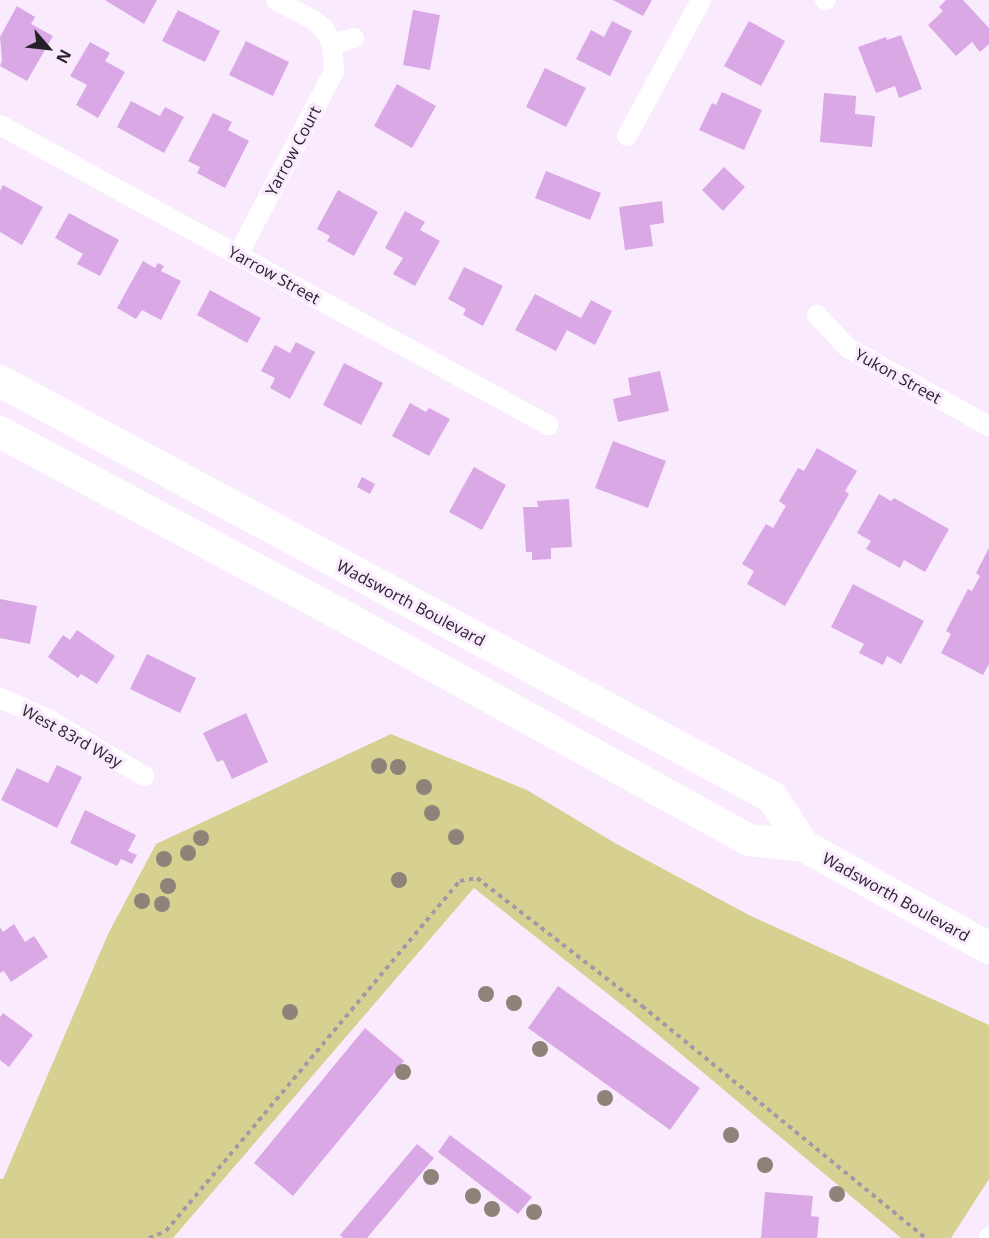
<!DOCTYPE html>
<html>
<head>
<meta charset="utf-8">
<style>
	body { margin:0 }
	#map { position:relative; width:989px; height:1238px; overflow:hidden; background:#faeafe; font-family:"Open Sans",sans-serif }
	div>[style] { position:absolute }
	.green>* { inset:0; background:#d7d191 }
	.building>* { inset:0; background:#d9a8e5 }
	.path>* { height:4px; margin-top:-2px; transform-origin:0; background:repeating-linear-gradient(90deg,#a498a7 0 4.5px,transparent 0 9px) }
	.minor>* { height:20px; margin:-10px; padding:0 10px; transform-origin:10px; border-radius:10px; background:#fff }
	.primary>* { height:32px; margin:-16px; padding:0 16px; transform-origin:16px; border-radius:16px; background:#fff }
	.trees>* { width:16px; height:16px; margin:-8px; border-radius:50%; background:#8d8379 }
	span { translate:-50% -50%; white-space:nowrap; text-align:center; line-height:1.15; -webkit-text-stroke:6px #faeafe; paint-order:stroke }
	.street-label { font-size:16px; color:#261f28 }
	.north { position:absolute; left:18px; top:18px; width:60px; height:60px; -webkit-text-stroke:4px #faeafe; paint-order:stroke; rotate:118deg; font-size:16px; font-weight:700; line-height:24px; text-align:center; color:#261f28 }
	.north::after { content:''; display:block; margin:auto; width:21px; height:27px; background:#261f28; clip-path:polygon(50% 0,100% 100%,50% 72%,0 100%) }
</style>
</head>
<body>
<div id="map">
	<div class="green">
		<i style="clip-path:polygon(391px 734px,527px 790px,615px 843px,749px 915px,989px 1025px,989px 1179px,951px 1238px,901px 1238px,632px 1013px,474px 888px,173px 1238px,0 1238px,0 1179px,3px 1179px,108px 934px,156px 844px)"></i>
	</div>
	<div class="building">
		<i style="clip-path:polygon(105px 0,157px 0,144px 24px)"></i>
		<i style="clip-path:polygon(613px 0,652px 0,643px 16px)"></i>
		<i style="clip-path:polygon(946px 0,963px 0,989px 28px,989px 44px,980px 52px,972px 42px,956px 56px,928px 25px,943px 11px,939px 7px)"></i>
		<i style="clip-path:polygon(17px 6px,35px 17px,31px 24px,53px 36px,27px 81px,0 66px,2px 60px,0 37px)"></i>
		<i style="clip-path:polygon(178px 10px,220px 31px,205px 62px,162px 41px)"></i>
		<i style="clip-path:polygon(413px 10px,440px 15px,430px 70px,403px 65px)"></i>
		<i style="clip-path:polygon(612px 21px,632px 31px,610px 76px,576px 59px,591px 30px,604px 37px)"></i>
		<i style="clip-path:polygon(749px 21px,785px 41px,761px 86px,724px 66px)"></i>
		<i style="clip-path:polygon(901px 35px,922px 89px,899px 98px,895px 86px,876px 93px,858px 47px,886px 37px,887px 40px)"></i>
		<i style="clip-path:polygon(246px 41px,289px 62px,273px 96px,229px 75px)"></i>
		<i style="clip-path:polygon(90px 42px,110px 53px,105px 61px,125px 72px,98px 118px,76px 105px,87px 85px,70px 76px)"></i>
		<i style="clip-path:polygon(545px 68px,586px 88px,566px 127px,526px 107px)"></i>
		<i style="clip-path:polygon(397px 84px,436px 106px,412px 148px,374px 126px)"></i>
		<i style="clip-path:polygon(722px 92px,762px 110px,744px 150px,699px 130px,712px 103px,716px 105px)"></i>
		<i style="clip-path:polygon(824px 93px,856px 96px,855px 114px,875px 116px,872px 147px,820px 142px)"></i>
		<i style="clip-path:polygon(131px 101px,160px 116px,165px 107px,184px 117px,164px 153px,117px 127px)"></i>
		<i style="clip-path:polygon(213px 113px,232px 122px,228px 130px,249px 141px,225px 188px,197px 173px,200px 167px,188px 161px)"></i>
		<i style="clip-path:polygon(724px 167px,745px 187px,723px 211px,702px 190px)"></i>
		<i style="clip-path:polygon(546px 171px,601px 193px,590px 220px,535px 198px)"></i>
		<i style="clip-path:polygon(3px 185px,43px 207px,22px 245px,0 232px,0 191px)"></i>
		<i style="clip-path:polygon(338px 190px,378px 212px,354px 256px,327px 241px,330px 236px,317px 229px)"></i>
		<i style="clip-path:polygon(662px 201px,664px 223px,650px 225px,653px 246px,625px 250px,619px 207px)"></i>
		<i style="clip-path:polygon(405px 211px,425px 222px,420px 230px,440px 241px,415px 286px,393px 274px,403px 258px,385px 248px)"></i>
		<i style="clip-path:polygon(69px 213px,119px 240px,100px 276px,77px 264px,83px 254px,55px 238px)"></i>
		<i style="clip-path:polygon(143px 261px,155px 268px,158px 263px,164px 266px,161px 271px,181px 281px,161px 320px,142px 310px,136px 319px,117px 308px)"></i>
		<i style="clip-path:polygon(464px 267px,503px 286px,483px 326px,463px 315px,466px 309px,448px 299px)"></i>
		<i style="clip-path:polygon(210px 290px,261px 318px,247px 343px,197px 315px)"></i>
		<i style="clip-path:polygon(535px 294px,581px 318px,591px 300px,612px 311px,595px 345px,567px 330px,556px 351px,515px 330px)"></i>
		<i style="clip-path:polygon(296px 342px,315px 352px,290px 399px,270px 388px,275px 378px,261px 371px,275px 345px,290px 353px)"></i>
		<i style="clip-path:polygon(344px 363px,383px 383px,361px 425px,323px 405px)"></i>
		<i style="clip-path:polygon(660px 371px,669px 411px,618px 422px,613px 399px,631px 395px,628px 378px)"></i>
		<i style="clip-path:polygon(410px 403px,426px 412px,429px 408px,450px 419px,429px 456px,392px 436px)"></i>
		<i style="clip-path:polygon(613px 441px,666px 461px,648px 508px,595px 488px)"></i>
		<i style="clip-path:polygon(817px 448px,857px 471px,845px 491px,849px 494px,785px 606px,747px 584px,754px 571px,742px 564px,766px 524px,773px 528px,786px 506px,779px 501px,798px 468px,804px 471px)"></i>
		<i style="clip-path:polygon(474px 467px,506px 485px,482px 530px,449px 512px)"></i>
		<i style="clip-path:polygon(362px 477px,375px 484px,370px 494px,357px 487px)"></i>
		<i style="clip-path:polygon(879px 494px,891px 501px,894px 498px,949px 529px,925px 572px,904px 560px,900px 568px,866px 549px,871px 541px,857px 533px)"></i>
		<i style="clip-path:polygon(569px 499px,572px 547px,551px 548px,551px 559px,532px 560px,532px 552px,526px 552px,523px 507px,538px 507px,537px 501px)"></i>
		<i style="clip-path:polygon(989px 548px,989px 664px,983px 675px,941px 653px,951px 634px,946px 631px,968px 589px,972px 591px,980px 576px,976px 573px)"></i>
		<i style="clip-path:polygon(853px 584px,924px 621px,901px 664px,887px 656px,883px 665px,859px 653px,864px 644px,831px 627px)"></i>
		<i style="clip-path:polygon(0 599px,37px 606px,30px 644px,0 638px)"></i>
		<i style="clip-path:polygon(77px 630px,115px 656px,97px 684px,81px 674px,78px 678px,48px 657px,63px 635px,70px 640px)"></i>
		<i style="clip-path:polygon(147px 654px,196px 678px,180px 713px,130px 689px)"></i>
		<i style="clip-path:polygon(246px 713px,268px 762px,232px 779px,223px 760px,217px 762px,203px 733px)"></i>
		<i style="clip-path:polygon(57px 765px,82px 777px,57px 828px,1px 800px,17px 768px,48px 783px)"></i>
		<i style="clip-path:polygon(85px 810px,136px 835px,128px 851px,137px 855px,132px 864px,121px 859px,117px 866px,70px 843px)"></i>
		<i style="clip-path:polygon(14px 924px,25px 942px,34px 936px,48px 957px,11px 982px,4px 971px,0 973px,0 927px,3px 932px)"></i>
		<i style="clip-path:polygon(558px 986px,700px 1088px,670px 1130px,528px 1028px)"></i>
		<i style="clip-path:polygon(3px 1013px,33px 1035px,9px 1067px,0 1060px,0 1017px)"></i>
		<i style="clip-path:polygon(365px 1028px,404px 1061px,293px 1196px,254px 1163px)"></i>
		<i style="clip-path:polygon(450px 1135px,532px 1197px,518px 1214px,438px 1152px)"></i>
		<i style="clip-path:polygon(417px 1144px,434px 1158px,367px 1238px,343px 1238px,340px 1235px)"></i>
		<i style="clip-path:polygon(765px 1192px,813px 1196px,811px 1216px,819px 1217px,817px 1238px,761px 1238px)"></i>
	</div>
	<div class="path">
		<i style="left:149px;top:1238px;width:18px;rotate:-22deg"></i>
		<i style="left:166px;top:1231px;width:457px;rotate:-50deg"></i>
		<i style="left:460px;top:881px;width:17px;rotate:-10deg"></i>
		<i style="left:477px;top:878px;width:209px;rotate:37.8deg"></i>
		<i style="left:642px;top:1006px;width:366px;rotate:39.3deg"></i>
	</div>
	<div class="minor">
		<i style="left:825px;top:0;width:1px"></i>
		<i style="left:332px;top:44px;width:23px;rotate:-15deg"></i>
		<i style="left:0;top:125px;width:625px;rotate:28.7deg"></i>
		<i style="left:627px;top:136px;width:155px;rotate:-61.4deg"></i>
		<i style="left:238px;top:255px;width:208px;rotate:-62.4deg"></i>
		<i style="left:334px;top:71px;width:27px;rotate:-94deg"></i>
		<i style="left:332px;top:44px;width:17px;rotate:-118deg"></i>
		<i style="left:324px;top:29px;width:12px;rotate:-138deg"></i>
		<i style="left:315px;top:21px;width:44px;rotate:-151.7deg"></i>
		<i style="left:817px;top:315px;width:45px;rotate:46.8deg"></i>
		<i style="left:848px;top:348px;width:161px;rotate:29deg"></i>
		<i style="left:0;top:698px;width:52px;rotate:23.6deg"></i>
		<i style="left:48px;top:719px;width:112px;rotate:30.7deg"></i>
		<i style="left:989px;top:1238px;width:1px;rotate:-90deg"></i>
	</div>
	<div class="primary">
		<i style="left:0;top:381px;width:877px;rotate:28.32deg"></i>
		<i style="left:772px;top:797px;width:59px;rotate:56.9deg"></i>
		<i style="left:0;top:432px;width:402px;rotate:28.2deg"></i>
		<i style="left:354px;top:622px;width:451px;rotate:28.9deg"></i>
		<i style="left:749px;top:840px;width:55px;rotate:6.2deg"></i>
		<i style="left:804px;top:846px;width:211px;rotate:28.9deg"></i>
	</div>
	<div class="trees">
		<i style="left:379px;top:766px"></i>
		<i style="left:398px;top:767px"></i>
		<i style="left:424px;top:787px"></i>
		<i style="left:432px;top:813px"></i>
		<i style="left:456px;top:837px"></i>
		<i style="left:201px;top:838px"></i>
		<i style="left:188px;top:853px"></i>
		<i style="left:164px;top:859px"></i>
		<i style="left:399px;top:880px"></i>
		<i style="left:168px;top:886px"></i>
		<i style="left:142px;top:901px"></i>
		<i style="left:162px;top:904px"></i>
		<i style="left:486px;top:994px"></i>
		<i style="left:514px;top:1003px"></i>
		<i style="left:290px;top:1012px"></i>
		<i style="left:540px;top:1049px"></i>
		<i style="left:403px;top:1072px"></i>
		<i style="left:605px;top:1098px"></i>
		<i style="left:731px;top:1135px"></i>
		<i style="left:765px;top:1165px"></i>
		<i style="left:431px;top:1177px"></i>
		<i style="left:837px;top:1194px"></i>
		<i style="left:473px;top:1196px"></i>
		<i style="left:492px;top:1209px"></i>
		<i style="left:534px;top:1212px"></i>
	</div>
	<div class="street-label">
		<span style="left:293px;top:151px;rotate:-62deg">Yarrow Court</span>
		<span style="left:274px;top:275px;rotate:29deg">Yarrow Street</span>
		<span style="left:898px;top:376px;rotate:29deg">Yukon Street</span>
		<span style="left:411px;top:603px;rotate:28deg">Wadsworth Boulevard</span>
		<span style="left:72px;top:736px;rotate:29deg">West 83rd Way</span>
		<span style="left:896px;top:897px;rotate:29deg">Wadsworth Boulevard</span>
	</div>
	<div class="north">N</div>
</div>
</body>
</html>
